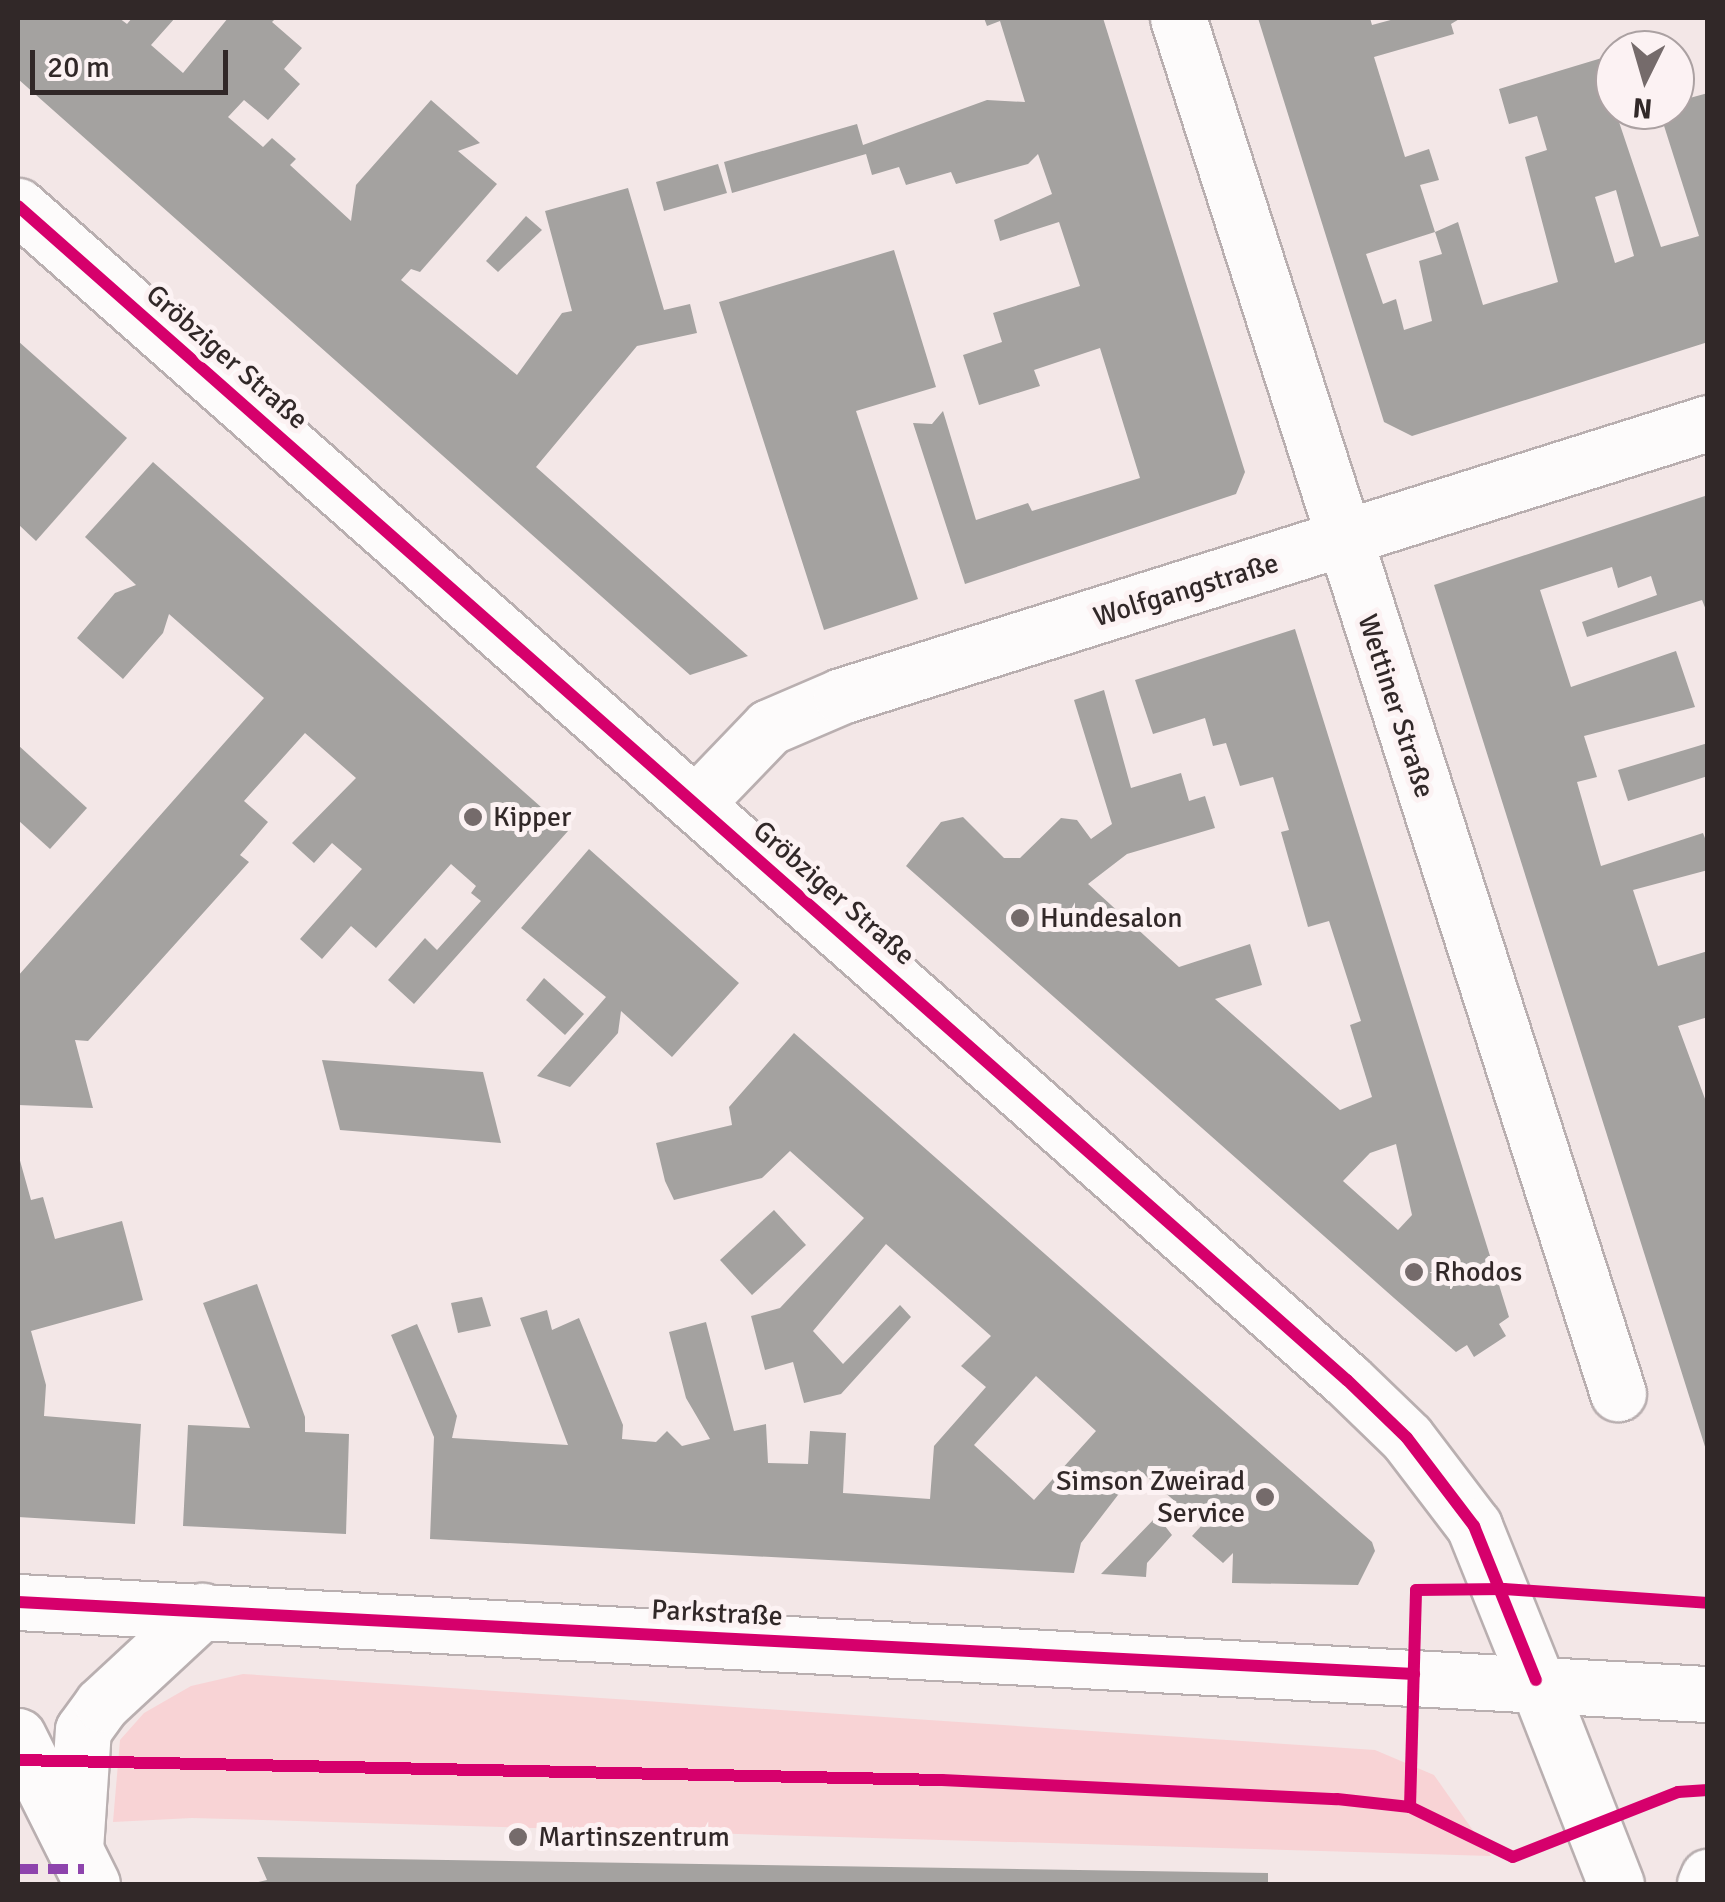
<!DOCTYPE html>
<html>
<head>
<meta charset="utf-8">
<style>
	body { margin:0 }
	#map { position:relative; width:1725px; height:1902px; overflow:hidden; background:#f3e7e7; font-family:Signika,sans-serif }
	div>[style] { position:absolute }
	.green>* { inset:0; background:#f8d3d5 }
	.building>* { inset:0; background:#a4a2a0 }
	.roads { filter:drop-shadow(2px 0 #b9afb0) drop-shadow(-2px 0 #b9afb0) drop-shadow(0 2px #b9afb0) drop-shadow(0 -2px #b9afb0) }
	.minor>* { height:55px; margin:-27.5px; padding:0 27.5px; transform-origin:27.5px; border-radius:27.5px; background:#fdfbfb }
	.secondary>* { height:55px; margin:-27.5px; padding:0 27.5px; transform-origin:27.5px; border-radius:27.5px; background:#fdfbfb }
	.quiet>* { height:10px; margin-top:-5px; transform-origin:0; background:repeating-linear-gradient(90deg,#8e44ad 0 20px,transparent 0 30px) }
	.cycleway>* { height:12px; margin:-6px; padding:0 6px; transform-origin:6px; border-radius:6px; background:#d6006c }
	.dots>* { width:28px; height:28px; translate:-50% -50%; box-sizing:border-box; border:5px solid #fcf2f3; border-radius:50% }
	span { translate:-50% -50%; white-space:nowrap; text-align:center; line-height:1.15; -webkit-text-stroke:10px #fcf2f3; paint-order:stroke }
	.street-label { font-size:28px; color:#312828 }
	.poi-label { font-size:28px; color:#312828 }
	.left { translate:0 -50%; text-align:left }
	.right { translate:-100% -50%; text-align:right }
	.frame { position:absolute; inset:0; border:20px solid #312828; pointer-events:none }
	.north { position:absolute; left:1595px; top:30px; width:100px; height:100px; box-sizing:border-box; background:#fcf2f3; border:2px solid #aba1a2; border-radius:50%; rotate:185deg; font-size:28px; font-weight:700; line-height:40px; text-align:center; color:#312828 }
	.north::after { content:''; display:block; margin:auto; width:35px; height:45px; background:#756b6b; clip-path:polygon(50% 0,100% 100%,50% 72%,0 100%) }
	.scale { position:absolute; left:30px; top:50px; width:198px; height:45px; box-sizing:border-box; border:5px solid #312828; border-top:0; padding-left:12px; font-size:30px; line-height:35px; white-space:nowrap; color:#312828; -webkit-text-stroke:8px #fcf2f3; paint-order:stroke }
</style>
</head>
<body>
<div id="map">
	<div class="green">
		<i style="clip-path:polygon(243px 1674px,1375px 1750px,1434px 1775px,1491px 1856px,192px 1818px,113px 1822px,120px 1740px,144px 1713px,191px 1686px)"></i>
	</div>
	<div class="building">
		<i style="clip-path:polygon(18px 18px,119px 18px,127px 24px,132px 18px,175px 18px,151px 45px,183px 73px,228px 18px,276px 18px,272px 22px,302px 48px,284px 69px,300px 84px,268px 120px,244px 100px,228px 117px,263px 147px,272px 138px,296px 159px,290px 165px,351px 221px,356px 185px,431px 100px,480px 143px,458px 151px,497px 184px,420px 272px,411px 269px,401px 280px,517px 375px,562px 313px,572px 311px,545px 211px,628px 188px,664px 310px,690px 304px,697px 333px,637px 346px,536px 467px,748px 656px,690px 675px,18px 79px)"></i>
		<i style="clip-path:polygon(984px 18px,1103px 18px,1245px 472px,1236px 494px,965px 584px,913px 423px,932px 424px,943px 411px,976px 520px,1028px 503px,1032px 511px,1140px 478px,1100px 348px,1034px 370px,1040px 386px,979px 405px,963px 355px,1002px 342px,993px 313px,1080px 286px,1059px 222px,1000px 241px,994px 220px,1052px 194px,1038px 154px,1028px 164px,956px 184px,951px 172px,906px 185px,899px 167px,872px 175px,866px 154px,732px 193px,724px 162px,857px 124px,863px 145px,987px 100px,1025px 102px,1000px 21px,987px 26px)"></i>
		<i style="clip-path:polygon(evenodd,1258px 18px,1370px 18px,1372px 25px,1398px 18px,1461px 18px,1451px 24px,1454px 34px,1374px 57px,1405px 157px,1429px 149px,1439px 180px,1420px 185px,1435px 232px,1366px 254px,1383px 304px,1396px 299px,1404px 330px,1432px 321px,1419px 261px,1442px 254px,1435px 232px,1458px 222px,1483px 305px,1558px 282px,1525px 157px,1547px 150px,1537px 116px,1509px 124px,1499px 89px,1615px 54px,1615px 110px,1661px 247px,1699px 236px,1659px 110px,1675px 110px,1676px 66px,1686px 99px,1708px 93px,1708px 342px,1412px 436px,1384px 422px,1258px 18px,1616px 190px,1634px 256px,1615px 263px,1595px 197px,1616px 190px)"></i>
		<i style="clip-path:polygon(1667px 38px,1671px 50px,1632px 50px,1632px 49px)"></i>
		<i style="clip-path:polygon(718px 164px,727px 193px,664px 211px,656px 182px)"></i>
		<i style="clip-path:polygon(526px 216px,542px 230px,498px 272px,486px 261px)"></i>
		<i style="clip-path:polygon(894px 250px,936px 387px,856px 411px,918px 599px,824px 630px,719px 302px)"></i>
		<i style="clip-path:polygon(18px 341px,127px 438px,36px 541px,18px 524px)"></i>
		<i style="clip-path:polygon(153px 462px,568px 831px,414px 1004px,388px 980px,425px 938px,437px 950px,481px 901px,471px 893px,476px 886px,451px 864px,376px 948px,351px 926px,322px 959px,300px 939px,362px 869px,332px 843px,314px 863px,292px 843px,356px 778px,305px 733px,244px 801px,268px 822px,240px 855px,249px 862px,88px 1041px,75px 1040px,93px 1108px,18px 1105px,18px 976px,264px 698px,169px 614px,163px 633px,123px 679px,77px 638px,115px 593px,136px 585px,85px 537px)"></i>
		<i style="clip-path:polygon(1708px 495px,1708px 615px,1702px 600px,1587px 637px,1582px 622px,1657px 595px,1651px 576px,1618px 588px,1612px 567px,1540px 590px,1571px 687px,1676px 651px,1695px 707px,1584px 736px,1597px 777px,1577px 782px,1601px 866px,1703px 833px,1708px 846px,1708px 870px,1633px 890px,1658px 966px,1708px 951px,1708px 1017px,1678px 1026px,1708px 1107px,1707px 1453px,1434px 585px)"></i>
		<i style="clip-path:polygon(evenodd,1295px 629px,1509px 1317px,1499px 1324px,1506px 1336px,1474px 1357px,1467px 1345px,1456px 1352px,1394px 1298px,906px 866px,941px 822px,963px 817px,1004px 858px,1020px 858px,1061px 818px,1077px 820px,1091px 839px,1112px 824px,1074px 700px,1104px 690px,1131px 788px,1181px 773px,1189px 801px,1205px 796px,1215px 828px,1127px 854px,1088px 884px,1179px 967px,1250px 944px,1262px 985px,1215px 999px,1340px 1110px,1372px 1097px,1350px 1025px,1361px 1021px,1329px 921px,1308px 927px,1281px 832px,1289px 830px,1273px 777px,1240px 786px,1226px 743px,1213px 746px,1205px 718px,1153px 734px,1135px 680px,1295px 629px,1396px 1144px,1412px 1215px,1398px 1230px,1343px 1181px,1370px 1153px,1396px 1144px)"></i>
		<i style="clip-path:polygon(1708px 743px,1708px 776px,1628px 801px,1618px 770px)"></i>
		<i style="clip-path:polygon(18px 745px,87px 808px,50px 849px,18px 820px)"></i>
		<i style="clip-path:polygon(589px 849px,739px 983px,672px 1057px,621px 1011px,618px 1033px,570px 1087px,537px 1076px,606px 997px,521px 928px)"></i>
		<i style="clip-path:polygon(544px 978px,584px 1014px,565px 1035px,526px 1000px)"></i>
		<i style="clip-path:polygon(evenodd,794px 1033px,1372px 1542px,1375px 1551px,1358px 1585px,1232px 1583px,1233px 1553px,1223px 1563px,1192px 1536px,1202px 1525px,1138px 1469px,1081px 1543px,1074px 1573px,430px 1539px,434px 1437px,391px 1335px,417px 1324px,457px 1416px,452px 1438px,568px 1445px,520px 1318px,547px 1310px,552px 1330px,579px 1318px,623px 1425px,622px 1439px,656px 1442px,667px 1431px,682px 1446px,710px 1439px,686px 1398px,669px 1332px,706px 1322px,734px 1431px,766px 1424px,768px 1463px,808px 1464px,810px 1431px,846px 1433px,843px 1493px,930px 1499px,934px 1446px,986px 1387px,961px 1366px,991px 1336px,886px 1244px,813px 1331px,843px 1364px,900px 1305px,911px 1317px,841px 1394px,804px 1403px,793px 1362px,765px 1370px,751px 1316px,780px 1308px,864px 1218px,790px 1151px,762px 1178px,674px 1200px,665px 1181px,656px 1143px,732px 1125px,729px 1107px,794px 1033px,1036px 1376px,1096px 1431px,1034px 1500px,974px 1445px,1036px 1376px)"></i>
		<i style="clip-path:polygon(322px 1060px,483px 1072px,501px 1143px,340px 1130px)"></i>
		<i style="clip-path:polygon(19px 1157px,31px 1200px,43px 1197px,55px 1239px,122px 1221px,143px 1300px,31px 1331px,46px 1385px,44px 1416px,141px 1424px,135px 1524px,18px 1517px)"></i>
		<i style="clip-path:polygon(774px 1210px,806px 1245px,752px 1295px,720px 1260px)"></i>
		<i style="clip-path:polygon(257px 1284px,305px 1417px,305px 1432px,349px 1434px,346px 1534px,183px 1526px,188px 1425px,250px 1428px,203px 1303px)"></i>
		<i style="clip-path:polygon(482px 1297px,491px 1326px,458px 1333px,451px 1303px)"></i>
		<i style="clip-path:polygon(1157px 1516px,1172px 1535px,1147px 1563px,1146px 1577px,1101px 1574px)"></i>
		<i style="clip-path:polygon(257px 1857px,1268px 1873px,1268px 1884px,250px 1884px,267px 1880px)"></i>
	</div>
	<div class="roads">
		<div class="minor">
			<i style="left:1178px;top:18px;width:1444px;rotate:72.26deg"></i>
			<i style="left:695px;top:804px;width:107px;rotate:-46.1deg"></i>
			<i style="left:769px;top:727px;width:78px;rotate:-23.3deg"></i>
			<i style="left:841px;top:696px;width:909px;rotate:-17.48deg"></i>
			<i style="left:1536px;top:1680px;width:219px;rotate:68.6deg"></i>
			<i style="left:18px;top:1736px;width:165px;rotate:63.4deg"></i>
			<i style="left:75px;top:1849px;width:119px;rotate:-86.2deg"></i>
			<i style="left:83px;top:1730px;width:32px;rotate:-54deg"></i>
			<i style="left:102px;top:1704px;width:137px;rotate:-42.9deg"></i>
			<i style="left:1705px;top:1884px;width:8px;rotate:-67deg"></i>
		</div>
		<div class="secondary">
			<i style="left:18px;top:206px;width:1773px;rotate:41.46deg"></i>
			<i style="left:1347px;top:1380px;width:83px;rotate:44deg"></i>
			<i style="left:1407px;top:1438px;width:111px;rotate:52.7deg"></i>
			<i style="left:1474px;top:1526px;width:166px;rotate:68.1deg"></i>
			<i style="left:18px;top:1602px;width:1693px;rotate:3.12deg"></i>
		</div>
	</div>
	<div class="quiet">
		<i style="left:18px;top:1869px;width:66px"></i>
	</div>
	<div class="cycleway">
		<i style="left:18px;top:206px;width:1773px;rotate:41.46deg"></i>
		<i style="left:1347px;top:1380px;width:83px;rotate:44deg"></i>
		<i style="left:1407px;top:1438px;width:111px;rotate:52.7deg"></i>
		<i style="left:1474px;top:1526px;width:166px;rotate:68.1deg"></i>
		<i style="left:18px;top:1602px;width:1398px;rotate:2.95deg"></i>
		<i style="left:18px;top:1760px;width:924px;rotate:1.24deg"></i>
		<i style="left:942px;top:1780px;width:395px;rotate:2.8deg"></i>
		<i style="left:1337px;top:1799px;width:73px;rotate:6.3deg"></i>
		<i style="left:1410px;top:1807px;width:114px;rotate:25.9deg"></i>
		<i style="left:1513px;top:1857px;width:177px;rotate:-21.5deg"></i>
		<i style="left:1678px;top:1792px;width:30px;rotate:-4deg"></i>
		<i style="left:1410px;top:1807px;width:217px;rotate:-88.4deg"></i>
		<i style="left:1416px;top:1590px;width:88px;rotate:-0.7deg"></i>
		<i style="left:1504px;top:1589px;width:204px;rotate:3.9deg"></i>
	</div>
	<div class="dots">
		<i style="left:473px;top:817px;background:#756b6b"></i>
		<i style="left:1020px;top:918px;background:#756b6b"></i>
		<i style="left:1414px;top:1272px;background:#756b6b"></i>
		<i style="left:1265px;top:1497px;background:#756b6b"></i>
		<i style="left:518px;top:1837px;background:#756b6b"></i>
	</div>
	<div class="street-label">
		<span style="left:227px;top:357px;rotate:41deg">Gröbziger Straße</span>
		<span style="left:1186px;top:590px;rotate:-17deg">Wolfgangstraße</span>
		<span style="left:1396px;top:706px;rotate:72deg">Wettiner Straße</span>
		<span style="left:834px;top:893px;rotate:41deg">Gröbziger Straße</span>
		<span style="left:717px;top:1613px;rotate:3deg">Parkstraße</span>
	</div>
	<div class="poi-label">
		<span class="left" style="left:493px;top:817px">Kipper</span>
		<span class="left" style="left:1040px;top:918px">Hundesalon</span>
		<span class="left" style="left:1434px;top:1272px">Rhodos</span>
		<span class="right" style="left:1245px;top:1497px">Simson Zweirad<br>Service</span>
		<span class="left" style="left:538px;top:1837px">Martinszentrum</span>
	</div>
	<div class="frame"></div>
	<div class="north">N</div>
	<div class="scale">20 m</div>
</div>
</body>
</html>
